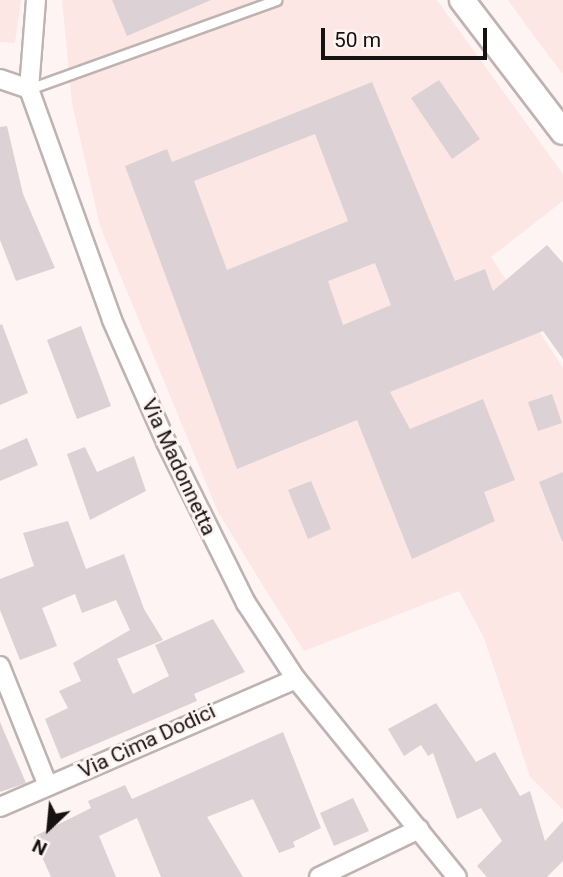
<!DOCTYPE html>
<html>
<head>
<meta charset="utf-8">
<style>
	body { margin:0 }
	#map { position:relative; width:563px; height:877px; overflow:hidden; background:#fef4f3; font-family:Roboto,sans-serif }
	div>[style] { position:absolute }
	.built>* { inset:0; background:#fce7e5 }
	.building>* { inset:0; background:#dcd1d5 }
	.roads { filter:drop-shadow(2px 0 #bfb3b2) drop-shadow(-2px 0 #bfb3b2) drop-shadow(0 2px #bfb3b2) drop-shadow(0 -2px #bfb3b2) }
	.lane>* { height:9px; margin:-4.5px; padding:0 4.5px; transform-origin:4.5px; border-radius:4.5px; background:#fff }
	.street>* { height:18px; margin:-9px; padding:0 9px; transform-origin:9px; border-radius:9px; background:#fff }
	.secondary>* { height:24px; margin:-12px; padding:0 12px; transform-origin:12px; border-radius:12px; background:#fff }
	span { translate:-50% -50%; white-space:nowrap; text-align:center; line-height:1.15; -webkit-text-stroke:6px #fef4f3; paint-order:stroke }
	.street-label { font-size:21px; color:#161211 }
	.north { position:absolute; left:14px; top:793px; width:70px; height:70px; -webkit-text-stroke:5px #fef4f3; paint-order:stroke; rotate:206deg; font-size:19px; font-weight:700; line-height:28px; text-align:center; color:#161211 }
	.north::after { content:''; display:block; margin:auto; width:24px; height:32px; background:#161211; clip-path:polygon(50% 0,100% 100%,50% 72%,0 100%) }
	.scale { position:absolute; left:321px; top:28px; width:166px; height:32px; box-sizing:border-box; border:4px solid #161211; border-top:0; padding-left:9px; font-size:21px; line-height:24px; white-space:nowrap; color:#161211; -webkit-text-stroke:5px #fef4f3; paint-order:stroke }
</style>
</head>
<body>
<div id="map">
	<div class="built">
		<i style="clip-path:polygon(0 0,21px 0,15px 43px,0 42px)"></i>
		<i style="clip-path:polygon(62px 0,437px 0,563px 174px,563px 201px,491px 257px,563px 368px,563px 810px,530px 777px,484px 638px,459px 591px,304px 651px,268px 594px,218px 512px,100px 226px,72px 103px)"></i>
		<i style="clip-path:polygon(508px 0,563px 0,563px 74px,536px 39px)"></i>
	</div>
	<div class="building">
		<i style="clip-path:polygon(112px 0,211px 0,127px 36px)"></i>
		<i style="clip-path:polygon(439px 80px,480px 139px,452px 159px,411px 98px)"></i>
		<i style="clip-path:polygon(evenodd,372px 82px,455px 281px,485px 269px,493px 291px,547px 245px,563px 263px,563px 359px,543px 331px,390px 392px,410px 429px,483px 399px,515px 480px,484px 492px,495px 521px,412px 559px,357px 420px,237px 469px,125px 166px,167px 149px,172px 162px,372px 82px,315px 134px,348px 221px,227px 270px,194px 181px,315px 134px,372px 82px,375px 263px,391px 305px,343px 325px,328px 281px,375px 263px)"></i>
		<i style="clip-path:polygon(7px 126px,23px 194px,55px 268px,16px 281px,0 240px,0 127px)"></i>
		<i style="clip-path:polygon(2px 324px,28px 393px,0 405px,0 325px)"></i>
		<i style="clip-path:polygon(81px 326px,111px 406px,77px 419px,47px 340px)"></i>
		<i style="clip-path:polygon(552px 394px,562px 423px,538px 431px,528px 402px)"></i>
		<i style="clip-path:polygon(27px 438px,38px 465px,0 481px,0 450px)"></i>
		<i style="clip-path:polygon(85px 447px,97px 472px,134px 456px,146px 491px,90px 520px,67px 454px)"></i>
		<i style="clip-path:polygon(563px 472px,563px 541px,562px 541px,539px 482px)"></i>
		<i style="clip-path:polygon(311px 481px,331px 529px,308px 539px,288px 490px)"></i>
		<i style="clip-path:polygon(68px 521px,86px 569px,124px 554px,144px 609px,163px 640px,117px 659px,133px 694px,169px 676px,155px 645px,213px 619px,245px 672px,194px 694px,197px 701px,61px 759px,45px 719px,68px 708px,59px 691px,81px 681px,73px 663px,130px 630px,116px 600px,82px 613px,75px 594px,42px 608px,57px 646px,20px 660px,0 610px,0 579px,34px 566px,23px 533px)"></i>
		<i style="clip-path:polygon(436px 703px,476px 762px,495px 752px,520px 796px,530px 791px,545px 841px,563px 821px,563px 861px,547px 877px,487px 877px,477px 866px,502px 841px,481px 808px,457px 819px,433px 753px,428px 756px,421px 745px,404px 756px,388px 729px)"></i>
		<i style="clip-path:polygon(0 722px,26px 783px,0 792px)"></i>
		<i style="clip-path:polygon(283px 732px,321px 828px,293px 842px,295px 847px,279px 853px,253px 799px,207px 817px,243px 877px,161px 877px,137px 818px,99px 836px,116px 877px,51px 877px,33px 837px,91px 808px,88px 801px,125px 785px,132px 799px)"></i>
		<i style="clip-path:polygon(353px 798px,369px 831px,334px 846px,320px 813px)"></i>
	</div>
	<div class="roads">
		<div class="lane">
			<i style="left:29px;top:89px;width:263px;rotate:-19.8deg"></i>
		</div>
		<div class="street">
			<i style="left:36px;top:0;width:89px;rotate:94.5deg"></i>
			<i style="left:29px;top:89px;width:245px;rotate:70.2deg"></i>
			<i style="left:112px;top:320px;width:133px;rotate:66.1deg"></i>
			<i style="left:166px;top:442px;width:180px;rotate:63.6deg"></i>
			<i style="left:246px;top:603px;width:91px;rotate:56.7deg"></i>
			<i style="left:296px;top:679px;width:255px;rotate:50.9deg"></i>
			<i style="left:0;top:79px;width:31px;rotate:19deg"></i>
			<i style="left:0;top:666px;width:129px;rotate:68.2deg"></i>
			<i style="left:0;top:807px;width:322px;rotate:-23.4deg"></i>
			<i style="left:319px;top:877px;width:111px;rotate:-25.6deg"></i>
		</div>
		<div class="secondary">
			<i style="left:462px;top:0;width:166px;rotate:52.6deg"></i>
		</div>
	</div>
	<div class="street-label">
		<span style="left:179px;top:467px;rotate:65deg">Via Madonnetta</span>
		<span style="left:147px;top:741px;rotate:-25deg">Via Cima Dodici</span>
	</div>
	<div class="north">N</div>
	<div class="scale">50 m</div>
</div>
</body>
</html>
